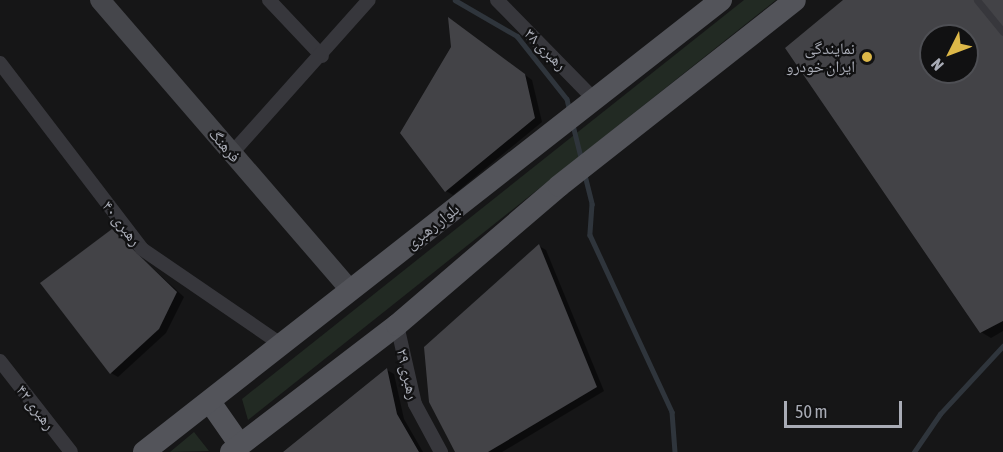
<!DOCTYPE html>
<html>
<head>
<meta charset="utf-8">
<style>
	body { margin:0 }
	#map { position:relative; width:1003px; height:452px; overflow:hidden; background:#161617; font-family:"Asap Condensed","Noto Naskh Arabic",sans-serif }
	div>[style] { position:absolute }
	.green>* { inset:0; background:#222a23 }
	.shadow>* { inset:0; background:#0007 }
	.stream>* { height:4.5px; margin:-2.25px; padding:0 2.25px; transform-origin:2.25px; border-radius:2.25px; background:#2f353c }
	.building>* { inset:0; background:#434347 }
	.service>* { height:7px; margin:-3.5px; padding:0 3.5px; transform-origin:3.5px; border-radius:3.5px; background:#37373c }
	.minor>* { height:14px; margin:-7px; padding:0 7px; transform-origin:7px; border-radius:7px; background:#37373c }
	.secondary>* { height:20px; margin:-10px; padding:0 10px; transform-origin:10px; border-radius:10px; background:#45464b }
	.primary>* { height:22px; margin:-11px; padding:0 11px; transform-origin:11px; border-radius:11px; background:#53545a }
	.dots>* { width:16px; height:16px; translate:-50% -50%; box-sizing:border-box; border:3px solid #111112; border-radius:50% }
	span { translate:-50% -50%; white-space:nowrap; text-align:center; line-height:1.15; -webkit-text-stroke:4.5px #111112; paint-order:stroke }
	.poi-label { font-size:16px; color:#a9acb6 }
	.right { translate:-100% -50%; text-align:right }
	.street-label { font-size:16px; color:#a9acb6 }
	.north { position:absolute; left:919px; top:24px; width:60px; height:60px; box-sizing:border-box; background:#111112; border:2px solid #4e4f54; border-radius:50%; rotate:228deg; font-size:16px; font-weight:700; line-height:24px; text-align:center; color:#a9acb6 }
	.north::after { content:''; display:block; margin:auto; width:21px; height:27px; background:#ddb848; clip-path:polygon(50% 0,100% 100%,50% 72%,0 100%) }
	.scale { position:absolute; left:784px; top:401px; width:118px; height:27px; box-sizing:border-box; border:3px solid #a9acb6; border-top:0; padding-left:8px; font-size:18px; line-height:21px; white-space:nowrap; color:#a9acb6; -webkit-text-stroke:4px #111112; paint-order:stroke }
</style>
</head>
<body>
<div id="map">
	<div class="green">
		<i style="clip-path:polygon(744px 0,776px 0,248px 420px,242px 399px)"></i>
		<i style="clip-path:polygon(194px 432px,209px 451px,169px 452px,170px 452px)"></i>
	</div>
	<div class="shadow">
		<i style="clip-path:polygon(evenodd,846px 0,1003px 0,1003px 331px,991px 338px,981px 332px,846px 0,931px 36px,967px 36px,967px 72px,931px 72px,931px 36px)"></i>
		<i style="clip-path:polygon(455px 23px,532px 80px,542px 122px,453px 195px,446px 191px)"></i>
		<i style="clip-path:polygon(112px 231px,184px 297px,166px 333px,118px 377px,111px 373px)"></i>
		<i style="clip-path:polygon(539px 246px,546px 250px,604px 391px,502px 452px,457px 452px)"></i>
		<i style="clip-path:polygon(387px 370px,394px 374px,404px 419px,423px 452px,285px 452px)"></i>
	</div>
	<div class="stream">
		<i style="left:455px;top:0;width:72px;rotate:30.1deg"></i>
		<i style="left:517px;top:36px;width:80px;rotate:51.6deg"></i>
		<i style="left:567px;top:99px;width:9px;rotate:77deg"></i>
		<i style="left:573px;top:125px;width:34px;rotate:76deg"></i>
		<i style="left:585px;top:175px;width:30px;rotate:76deg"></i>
		<i style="left:592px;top:204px;width:31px;rotate:94deg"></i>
		<i style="left:590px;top:235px;width:195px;rotate:65.1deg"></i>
		<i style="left:672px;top:412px;width:40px;rotate:85.7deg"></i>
		<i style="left:914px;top:452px;width:46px;rotate:-55.6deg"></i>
		<i style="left:940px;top:414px;width:93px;rotate:-47.2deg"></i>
	</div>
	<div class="building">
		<i style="clip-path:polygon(evenodd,843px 0,1003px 0,1003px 321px,980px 333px,785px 48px,843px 0,931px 36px,967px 36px,967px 72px,931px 72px,931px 36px)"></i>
		<i style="clip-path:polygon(448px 17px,525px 74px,535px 118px,445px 192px,400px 133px,451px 47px)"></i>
		<i style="clip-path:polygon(112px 229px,177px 292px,159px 329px,110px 374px,40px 283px)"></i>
		<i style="clip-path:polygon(539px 244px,597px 387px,488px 452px,455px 452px,429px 402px,424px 347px)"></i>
		<i style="clip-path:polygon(387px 368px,397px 414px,419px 452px,283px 452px)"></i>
	</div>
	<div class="service">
		<i style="left:977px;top:0;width:41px;rotate:50.9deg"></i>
	</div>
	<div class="minor">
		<i style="left:269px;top:0;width:77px;rotate:46.6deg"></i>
		<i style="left:497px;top:0;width:139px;rotate:45.6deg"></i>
		<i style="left:0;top:63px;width:234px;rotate:52.6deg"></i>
		<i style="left:142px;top:249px;width:168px;rotate:34.4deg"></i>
		<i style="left:232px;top:153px;width:205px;rotate:-48.2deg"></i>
		<i style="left:397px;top:325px;width:81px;rotate:77.2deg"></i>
		<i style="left:415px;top:404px;width:55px;rotate:61.6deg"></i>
		<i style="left:0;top:361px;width:115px;rotate:52deg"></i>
	</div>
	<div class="secondary">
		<i style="left:100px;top:0;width:383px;rotate:49.2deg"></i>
	</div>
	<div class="primary">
		<i style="left:210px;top:402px;width:52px;rotate:55.1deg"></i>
		<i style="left:144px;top:452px;width:733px;rotate:-38.07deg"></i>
		<i style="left:231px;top:452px;width:209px;rotate:-37.4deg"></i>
		<i style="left:397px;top:325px;width:213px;rotate:-40.6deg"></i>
		<i style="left:559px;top:186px;width:300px;rotate:-38.2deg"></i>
	</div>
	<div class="dots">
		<i style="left:867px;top:57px;background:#ddb848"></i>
	</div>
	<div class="poi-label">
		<span class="right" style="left:855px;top:57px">نمایندگی<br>ایران خودرو</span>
	</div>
	<div class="street-label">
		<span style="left:546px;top:49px;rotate:45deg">رهبری ۳۸</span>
		<span style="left:225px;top:145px;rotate:49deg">فرهنگ</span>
		<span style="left:122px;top:223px;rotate:52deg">رهبری ۴۰</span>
		<span style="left:432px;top:226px;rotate:-38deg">بلوار رهبری</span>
		<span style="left:408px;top:374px;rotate:77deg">رهبری ۲۹</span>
		<span style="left:36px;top:407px;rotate:52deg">رهبری ۴۲</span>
	</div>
	<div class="north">N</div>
	<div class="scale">50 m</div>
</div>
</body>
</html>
